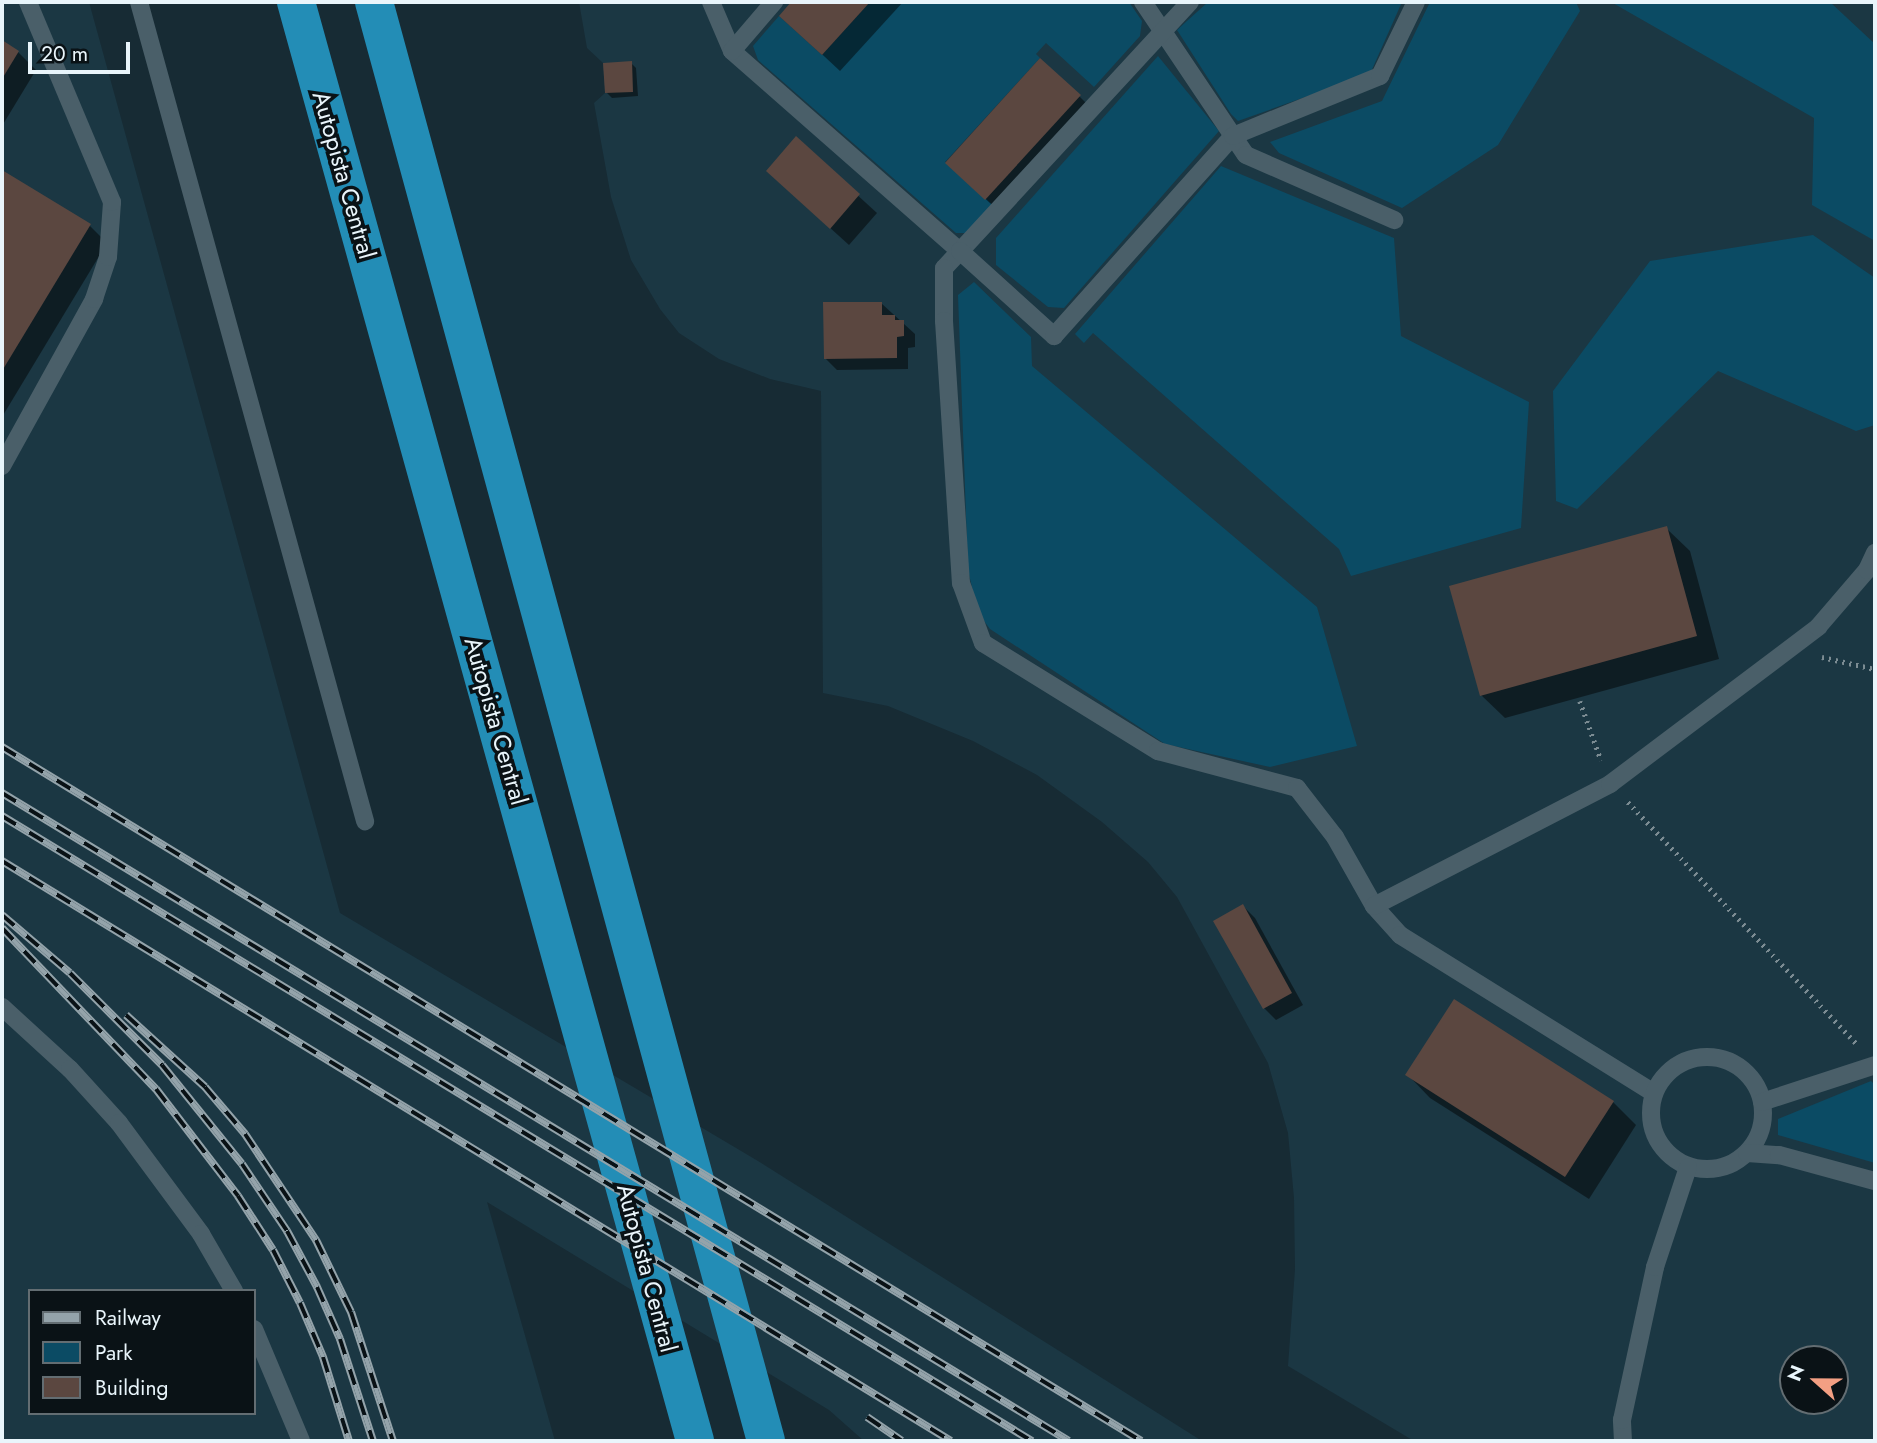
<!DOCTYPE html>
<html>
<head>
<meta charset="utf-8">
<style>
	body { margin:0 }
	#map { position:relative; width:1877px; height:1443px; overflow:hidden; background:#172b34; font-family:Jost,sans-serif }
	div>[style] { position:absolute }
	.built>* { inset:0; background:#1b3743 }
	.green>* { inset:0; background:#0b4b64 }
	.shadow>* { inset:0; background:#0007 }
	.building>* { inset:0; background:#5b4740 }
	.path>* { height:4.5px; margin-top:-2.25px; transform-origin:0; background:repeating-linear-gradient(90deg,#7c8c93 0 2px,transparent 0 7px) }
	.lane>* { height:18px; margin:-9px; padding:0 9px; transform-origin:9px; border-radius:9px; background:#4a5f69 }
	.lane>.ring { margin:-9px; padding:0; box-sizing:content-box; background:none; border:18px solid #4a5f69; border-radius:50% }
	.highway>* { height:38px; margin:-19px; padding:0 19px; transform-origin:19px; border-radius:19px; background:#238db6 }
	.rail>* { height:8px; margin-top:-4px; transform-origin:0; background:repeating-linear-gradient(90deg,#0a1216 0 16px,#94a3aa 0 32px); box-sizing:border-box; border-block:2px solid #94a3aa }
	span { translate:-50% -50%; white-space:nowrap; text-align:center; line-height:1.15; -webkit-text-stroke:7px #0a1216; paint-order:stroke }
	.street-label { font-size:24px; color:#e9f5fb }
	.frame { position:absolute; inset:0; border:4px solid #e9f5fb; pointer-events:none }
	.legend { position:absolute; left:28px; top:1289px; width:228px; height:126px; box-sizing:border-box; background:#0a1216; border:2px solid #636d72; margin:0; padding:9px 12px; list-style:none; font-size:21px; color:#e9f5fb }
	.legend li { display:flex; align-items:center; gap:14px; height:35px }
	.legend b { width:35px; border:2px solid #636d72 }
	.north { position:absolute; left:1779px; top:1345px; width:70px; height:70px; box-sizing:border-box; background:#0a1216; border:2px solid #636d72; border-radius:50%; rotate:291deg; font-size:19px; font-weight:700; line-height:28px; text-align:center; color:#e9f5fb }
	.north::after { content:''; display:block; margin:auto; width:24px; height:32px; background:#f39f83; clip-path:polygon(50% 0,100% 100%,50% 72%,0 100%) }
	.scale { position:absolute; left:28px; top:42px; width:102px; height:32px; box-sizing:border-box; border:4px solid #e9f5fb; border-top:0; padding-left:9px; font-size:21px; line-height:24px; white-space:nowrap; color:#e9f5fb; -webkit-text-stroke:5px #0a1216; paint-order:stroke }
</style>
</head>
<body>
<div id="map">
	<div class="built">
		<i style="clip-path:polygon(evenodd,2px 2px,89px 2px,340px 913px,758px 1161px,1202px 1441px,864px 1441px,829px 1410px,487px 1202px,555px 1441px,2px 1441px,2px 2px,30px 1291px,254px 1291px,254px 1413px,30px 1413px,30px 1291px)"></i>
		<i style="clip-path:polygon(evenodd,579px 2px,1875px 2px,1875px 1441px,1414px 1441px,1288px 1366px,1295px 1269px,1294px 1198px,1288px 1133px,1268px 1063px,1177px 897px,1148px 862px,1102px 822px,1037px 775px,973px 741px,888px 706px,823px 693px,821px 391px,770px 379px,719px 359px,679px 333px,660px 309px,631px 260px,611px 197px,594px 103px,605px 93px,603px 63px,587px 48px,579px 2px,1793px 1359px,1835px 1359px,1835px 1401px,1793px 1401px,1793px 1359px)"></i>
	</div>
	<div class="green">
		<i style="clip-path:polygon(870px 2px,1129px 2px,1142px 21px,1140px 36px,1094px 87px,1046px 43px,1036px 54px,1040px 58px,945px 162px,994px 206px,969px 233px,956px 233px,758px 60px,753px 46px,779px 16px,822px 55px)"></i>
		<i style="clip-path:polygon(1208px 2px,1402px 2px,1370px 74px,1238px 121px,1231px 114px,1177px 30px)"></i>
		<i style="clip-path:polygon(1430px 2px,1576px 2px,1580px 11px,1498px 145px,1402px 208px,1279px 153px,1270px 142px,1382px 101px)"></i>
		<i style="clip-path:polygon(1611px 2px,1830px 2px,1875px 44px,1875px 241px,1812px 205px,1814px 118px)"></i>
		<i style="clip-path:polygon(1158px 56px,1219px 131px,1064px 308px,1048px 307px,996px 265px,996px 238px)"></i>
		<i style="clip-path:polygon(1221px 166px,1394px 238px,1401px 336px,1529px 402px,1521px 528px,1351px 576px,1339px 549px,1093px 333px,1084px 343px,1075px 334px)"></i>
		<i style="clip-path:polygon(1813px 235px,1875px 278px,1875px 425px,1856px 431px,1718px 371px,1577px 509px,1556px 501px,1553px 391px,1650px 261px)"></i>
		<i style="clip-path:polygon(974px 282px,1031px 337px,1032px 366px,1317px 607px,1357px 746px,1270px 767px,1165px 744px,990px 629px,978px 613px,968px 570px,958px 295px)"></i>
		<i style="clip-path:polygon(1871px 1081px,1875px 1085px,1875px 1163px,1778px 1135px,1778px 1119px)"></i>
	</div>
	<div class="shadow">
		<i style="clip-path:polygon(794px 2px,903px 2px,840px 71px,781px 16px)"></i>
		<i style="clip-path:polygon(2px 42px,18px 52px,36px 70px,2px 126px)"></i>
		<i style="clip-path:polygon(631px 63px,636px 68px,638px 96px,612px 98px,606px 92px)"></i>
		<i style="clip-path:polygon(1079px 96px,1097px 114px,1004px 216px,965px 180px)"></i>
		<i style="clip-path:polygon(796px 139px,877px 213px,849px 245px,786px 188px)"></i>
		<i style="clip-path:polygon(2px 172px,90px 226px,107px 243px,2px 417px)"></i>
		<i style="clip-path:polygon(881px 303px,915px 334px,915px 347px,908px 348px,908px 369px,837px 370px,825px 358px)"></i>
		<i style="clip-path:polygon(1666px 528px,1690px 551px,1719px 659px,1505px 718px,1481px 695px)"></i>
		<i style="clip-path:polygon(1243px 906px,1255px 918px,1303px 1005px,1276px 1020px,1264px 1008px,1216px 922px)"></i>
		<i style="clip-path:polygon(1407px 1074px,1613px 1102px,1636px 1125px,1589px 1199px,1430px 1098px)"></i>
	</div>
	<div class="building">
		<i style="clip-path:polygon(791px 2px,870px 2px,822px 55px,779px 16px)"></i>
		<i style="clip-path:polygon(2px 40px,19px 51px,2px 79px)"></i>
		<i style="clip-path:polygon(1040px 58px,1081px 95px,985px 200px,945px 163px)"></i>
		<i style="clip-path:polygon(632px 61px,633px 92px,605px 93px,603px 63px)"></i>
		<i style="clip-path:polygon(796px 136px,860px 194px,830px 229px,766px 171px)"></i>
		<i style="clip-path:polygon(2px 170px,91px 224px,2px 371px)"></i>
		<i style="clip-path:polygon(823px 302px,882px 302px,882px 315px,895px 315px,895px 320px,904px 320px,904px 336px,897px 337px,897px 358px,824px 359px)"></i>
		<i style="clip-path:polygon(1667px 526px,1697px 636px,1480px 696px,1449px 586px)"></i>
		<i style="clip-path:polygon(1243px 904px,1292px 993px,1263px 1009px,1213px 921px)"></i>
		<i style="clip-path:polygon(1454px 999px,1614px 1101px,1565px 1177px,1405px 1075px)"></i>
	</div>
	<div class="path">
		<i style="left:1822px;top:657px;width:54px;rotate:12.8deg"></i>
		<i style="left:1580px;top:701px;width:63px;rotate:70.4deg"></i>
		<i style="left:1628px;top:802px;width:335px;rotate:46.6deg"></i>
	</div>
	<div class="lane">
		<i style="left:139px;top:2px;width:850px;rotate:74.57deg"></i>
		<i style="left:711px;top:2px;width:53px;rotate:66.8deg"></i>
		<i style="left:732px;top:51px;width:303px;rotate:41.3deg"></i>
		<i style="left:960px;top:251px;width:23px;rotate:133deg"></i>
		<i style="left:944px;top:268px;width:53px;rotate:90deg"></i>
		<i style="left:944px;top:321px;width:263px;rotate:86.3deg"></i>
		<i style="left:961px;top:583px;width:64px;rotate:69.9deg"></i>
		<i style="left:983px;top:643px;width:206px;rotate:31.7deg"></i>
		<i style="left:1158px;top:751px;width:144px;rotate:14.9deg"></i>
		<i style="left:1297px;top:788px;width:62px;rotate:52.2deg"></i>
		<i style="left:1335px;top:837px;width:79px;rotate:60.5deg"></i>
		<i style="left:1374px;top:906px;width:39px;rotate:48deg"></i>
		<i style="left:1400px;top:935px;width:299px;rotate:31.9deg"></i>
		<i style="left:1143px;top:2px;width:184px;rotate:56.1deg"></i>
		<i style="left:1246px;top:155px;width:162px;rotate:23.7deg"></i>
		<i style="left:1190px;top:2px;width:339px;rotate:132.7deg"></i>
		<i style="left:960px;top:251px;width:127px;rotate:42.1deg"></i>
		<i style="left:1054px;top:336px;width:268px;rotate:-48.2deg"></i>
		<i style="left:1233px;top:136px;width:159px;rotate:-22.2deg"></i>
		<i style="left:1380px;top:76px;width:82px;rotate:-64.1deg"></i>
		<i style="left:732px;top:51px;width:65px;rotate:-49.4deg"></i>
		<i style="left:2px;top:466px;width:191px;rotate:-61.1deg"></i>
		<i style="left:94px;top:299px;width:44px;rotate:-71.6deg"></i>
		<i style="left:108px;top:257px;width:55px;rotate:-85.8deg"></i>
		<i style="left:112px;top:202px;width:217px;rotate:-112.8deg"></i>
		<i style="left:1374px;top:906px;width:266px;rotate:-27.3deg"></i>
		<i style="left:1610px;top:784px;width:261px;rotate:-37deg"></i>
		<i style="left:1818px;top:627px;width:75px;rotate:-49.3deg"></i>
		<i style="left:1867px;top:570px;width:19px;rotate:-65deg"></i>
		<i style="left:2px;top:1007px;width:92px;rotate:42.4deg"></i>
		<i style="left:70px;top:1069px;width:73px;rotate:47.8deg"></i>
		<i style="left:119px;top:1123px;width:138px;rotate:53.5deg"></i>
		<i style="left:201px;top:1234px;width:66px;rotate:59.9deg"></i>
		<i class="ring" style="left:1651px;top:1057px;width:94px;height:94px"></i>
		<i style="left:1762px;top:1102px;width:119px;rotate:-18.1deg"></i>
		<i style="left:1747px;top:1153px;width:32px;rotate:4deg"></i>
		<i style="left:1779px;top:1155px;width:99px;rotate:15.2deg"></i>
		<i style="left:254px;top:1329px;width:121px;rotate:67.2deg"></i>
		<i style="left:1623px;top:1441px;width:21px;rotate:-93deg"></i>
		<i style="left:1622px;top:1420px;width:157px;rotate:-77.8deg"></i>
		<i style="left:1655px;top:1267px;width:105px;rotate:-71.7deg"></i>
	</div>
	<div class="highway">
		<i style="left:296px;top:2px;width:1493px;rotate:74.5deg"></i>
		<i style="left:374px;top:2px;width:1491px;rotate:74.76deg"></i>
	</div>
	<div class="rail">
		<i style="left:2px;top:747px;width:1334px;rotate:31.35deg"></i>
		<i style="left:2px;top:793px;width:1248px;rotate:31.27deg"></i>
		<i style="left:2px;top:816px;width:1205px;rotate:31.25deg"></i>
		<i style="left:2px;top:861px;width:1112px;rotate:31.43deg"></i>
		<i style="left:2px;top:915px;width:89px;rotate:40.5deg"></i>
		<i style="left:70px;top:973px;width:130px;rotate:45deg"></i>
		<i style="left:162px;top:1065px;width:127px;rotate:51.1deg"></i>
		<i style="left:242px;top:1164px;width:81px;rotate:56.1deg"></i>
		<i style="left:287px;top:1231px;width:64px;rotate:61.8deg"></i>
		<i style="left:317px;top:1287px;width:57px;rotate:66.1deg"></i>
		<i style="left:340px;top:1339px;width:107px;rotate:72.1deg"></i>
		<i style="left:2px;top:928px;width:223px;rotate:46.3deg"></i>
		<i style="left:156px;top:1089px;width:135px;rotate:52.5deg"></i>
		<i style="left:238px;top:1196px;width:64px;rotate:57.1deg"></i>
		<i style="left:273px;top:1250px;width:59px;rotate:63deg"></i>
		<i style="left:300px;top:1303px;width:59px;rotate:66.9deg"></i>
		<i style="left:323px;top:1357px;width:88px;rotate:72.8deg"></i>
		<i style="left:126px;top:1015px;width:107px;rotate:42.3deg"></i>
		<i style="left:205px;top:1087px;width:62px;rotate:49.6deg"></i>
		<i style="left:245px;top:1134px;width:128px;rotate:56.2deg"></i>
		<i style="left:316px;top:1240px;width:80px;rotate:64.1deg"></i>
		<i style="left:351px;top:1312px;width:136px;rotate:72deg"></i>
		<i style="left:867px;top:1417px;width:42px;rotate:34.4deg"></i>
	</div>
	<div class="street-label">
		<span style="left:344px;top:175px;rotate:74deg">Autopista Central</span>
		<span style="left:496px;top:721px;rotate:74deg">Autopista Central</span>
		<span style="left:647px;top:1268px;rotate:75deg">Autopista Central</span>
	</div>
	<div class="frame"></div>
	<ul class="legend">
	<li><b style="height:9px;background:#94a3aa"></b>Railway</li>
	<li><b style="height:19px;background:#0b4b64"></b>Park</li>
	<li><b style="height:19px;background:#5b4740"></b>Building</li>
	</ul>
	<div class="north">N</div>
	<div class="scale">20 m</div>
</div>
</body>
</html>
